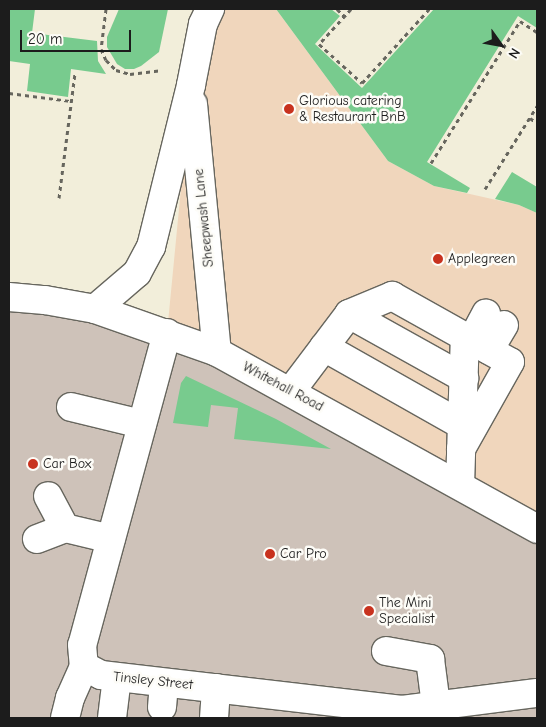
<!DOCTYPE html>
<html>
<head>
<meta charset="utf-8">
<style>
	body { margin:0 }
	#map { position:relative; width:546px; height:727px; overflow:hidden; background:#f2eeda; font-family:"Comic Neue",sans-serif }
	div>[style] { position:absolute }
	.built>* { inset:0; background:#f0d6bc }
	.industrial>* { inset:0; background:#cec2b9 }
	.green>* { inset:0; background:#78cb8e }
	.path>* { height:3px; margin-top:-1.5px; transform-origin:0; background:repeating-linear-gradient(90deg,#67665e 0 4px,transparent 0 8px) }
	.roads { filter:drop-shadow(1px 0 #67665e) drop-shadow(-1px 0 #67665e) drop-shadow(0 1px #67665e) drop-shadow(0 -1px #67665e) }
	.minor>* { height:28px; margin:-14px; padding:0 14px; transform-origin:14px; border-radius:14px; background:#fff }
	.major>* { height:28px; margin:-14px; padding:0 14px; transform-origin:14px; border-radius:14px; background:#fff }
	.dots>* { width:14px; height:14px; translate:-50% -50%; box-sizing:border-box; border:2px solid #fdfcf7; border-radius:50% }
	span { translate:-50% -50%; white-space:nowrap; text-align:center; line-height:1.15; -webkit-text-stroke:5px #fdfcf7; paint-order:stroke }
	.poi-label { font-size:14px; color:#1c1c1c }
	.left { translate:0 -50%; text-align:left }
	.street-label { font-size:14px; color:#1c1c1c }
	.frame { position:absolute; inset:0; border:10px solid #1c1c1c; pointer-events:none }
	.north { position:absolute; left:476px; top:20px; width:50px; height:50px; -webkit-text-stroke:4px #fdfcf7; paint-order:stroke; rotate:122deg; font-size:14px; font-weight:700; line-height:20px; text-align:center; color:#1c1c1c }
	.north::after { content:''; display:block; margin:auto; width:18px; height:22px; background:#1c1c1c; clip-path:polygon(50% 0,100% 100%,50% 72%,0 100%) }
	.scale { position:absolute; left:20px; top:30px; width:111px; height:22px; box-sizing:border-box; border:2px solid #1c1c1c; border-top:0; padding-left:6px; font-size:15px; line-height:18px; white-space:nowrap; color:#1c1c1c; -webkit-text-stroke:4px #fdfcf7; paint-order:stroke }
</style>
</head>
<body>
<div id="map">
	<div class="built">
		<i style="clip-path:polygon(210px 9px,276px 9px,388px 161px,434px 186px,519px 205px,537px 213px,537px 529px,167px 333px,191px 85px)"></i>
	</div>
	<div class="industrial">
		<i style="clip-path:polygon(9px 297px,167px 333px,537px 529px,537px 718px,9px 718px)"></i>
	</div>
	<div class="green">
		<i style="clip-path:polygon(9px 9px,35px 9px,32px 33px,97px 41px,98px 61px,106px 74px,71px 69px,68px 97px,27px 91px,30px 64px,9px 61px)"></i>
		<i style="clip-path:polygon(119px 9px,168px 9px,159px 52px,141px 66px,134px 69px,125px 69px,117px 64px,107px 47px,107px 37px)"></i>
		<i style="clip-path:polygon(276px 9px,331px 9px,340px 16px,315px 44px,362px 88px,434px 9px,537px 9px,537px 28px,518px 16px,427px 162px,470px 188px,467px 193px,434px 186px,388px 161px)"></i>
		<i style="clip-path:polygon(512px 172px,537px 187px,537px 213px,519px 205px,495px 199px)"></i>
		<i style="clip-path:polygon(186px 376px,276px 419px,331px 449px,234px 439px,238px 408px,211px 405px,208px 427px,173px 423px,181px 383px)"></i>
	</div>
	<div class="path">
		<i style="left:106px;top:9px;width:40px;rotate:97.1deg"></i>
		<i style="left:101px;top:49px;width:12px;rotate:66deg"></i>
		<i style="left:106px;top:60px;width:14px;rotate:45deg"></i>
		<i style="left:116px;top:70px;width:15px;rotate:16deg"></i>
		<i style="left:130px;top:74px;width:31px;rotate:-7deg"></i>
		<i style="left:337px;top:9px;width:10px;rotate:45deg"></i>
		<i style="left:351px;top:9px;width:47px;rotate:132.4deg"></i>
		<i style="left:319px;top:44px;width:58px;rotate:42.2deg"></i>
		<i style="left:362px;top:83px;width:100px;rotate:-47.8deg"></i>
		<i style="left:9px;top:93px;width:63px;rotate:7.4deg"></i>
		<i style="left:530px;top:118px;width:9px;rotate:36deg"></i>
		<i style="left:431px;top:163px;width:168px;rotate:-57.9deg"></i>
		<i style="left:520px;top:21px;width:20px;rotate:33deg"></i>
		<i style="left:485px;top:189px;width:98px;rotate:-57.9deg"></i>
		<i style="left:59px;top:198px;width:126px;rotate:-82.7deg"></i>
	</div>
	<div class="roads">
		<div class="minor">
			<i style="left:349px;top:314px;width:132px;rotate:29.1deg"></i>
			<i style="left:167px;top:333px;width:323px;rotate:105.2deg"></i>
			<i style="left:82px;top:645px;width:21px;rotate:85deg"></i>
			<i style="left:84px;top:666px;width:19px;rotate:28deg"></i>
			<i style="left:101px;top:675px;width:303px;rotate:6.6deg"></i>
			<i style="left:402px;top:710px;width:136px;rotate:-7.2deg"></i>
			<i style="left:472px;top:340px;width:30px;rotate:-62deg"></i>
			<i style="left:324px;top:347px;width:159px;rotate:29.5deg"></i>
			<i style="left:489px;top:350px;width:29px;rotate:-59deg"></i>
			<i style="left:291px;top:391px;width:96px;rotate:-53deg"></i>
			<i style="left:349px;top:314px;width:47px;rotate:-22.7deg"></i>
			<i style="left:392px;top:296px;width:135px;rotate:29.2deg"></i>
			<i style="left:510px;top:362px;width:100px;rotate:119.4deg"></i>
			<i style="left:71px;top:407px;width:73px;rotate:13.5deg"></i>
			<i style="left:460px;top:485px;width:149px;rotate:-88.1deg"></i>
			<i style="left:65px;top:528px;width:47px;rotate:13.4deg"></i>
			<i style="left:37px;top:539px;width:30px;rotate:-21deg"></i>
			<i style="left:65px;top:528px;width:36px;rotate:-118deg"></i>
			<i style="left:386px;top:651px;width:45px;rotate:10.3deg"></i>
			<i style="left:430px;top:659px;width:46px;rotate:82.6deg"></i>
			<i style="left:162px;top:707px;width:24px;rotate:-85deg"></i>
			<i style="left:65px;top:718px;width:21px;rotate:-76deg"></i>
			<i style="left:70px;top:698px;width:35px;rotate:-66deg"></i>
			<i style="left:112px;top:718px;width:41px;rotate:-83deg"></i>
			<i style="left:214px;top:718px;width:30px;rotate:-86deg"></i>
		</div>
		<div class="major">
			<i style="left:193px;top:104px;width:249px;rotate:84.5deg"></i>
			<i style="left:9px;top:297px;width:36px;rotate:5deg"></i>
			<i style="left:45px;top:300px;width:51px;rotate:10.2deg"></i>
			<i style="left:95px;top:309px;width:129px;rotate:19.4deg"></i>
			<i style="left:217px;top:352px;width:366px;rotate:28.9deg"></i>
			<i style="left:95px;top:309px;width:55px;rotate:-40.6deg"></i>
			<i style="left:137px;top:273px;width:30px;rotate:-62deg"></i>
			<i style="left:151px;top:247px;width:167px;rotate:-76.1deg"></i>
			<i style="left:191px;top:85px;width:62px;rotate:-78.9deg"></i>
			<i style="left:203px;top:24px;width:17px;rotate:-65deg"></i>
		</div>
	</div>
	<div class="dots">
		<i style="left:289px;top:109px;background:#c8321e"></i>
		<i style="left:438px;top:259px;background:#c8321e"></i>
		<i style="left:33px;top:464px;background:#c8321e"></i>
		<i style="left:270px;top:554px;background:#c8321e"></i>
		<i style="left:369px;top:611px;background:#c8321e"></i>
	</div>
	<div class="poi-label">
		<span class="left" style="left:299px;top:109px">Glorious catering<br>&amp; Restaurant BnB</span>
		<span class="left" style="left:448px;top:259px">Applegreen</span>
		<span class="left" style="left:43px;top:464px">Car Box</span>
		<span class="left" style="left:280px;top:554px">Car Pro</span>
		<span class="left" style="left:379px;top:611px">The Mini<br>Specialist</span>
	</div>
	<div class="street-label">
		<span style="left:204px;top:218px;rotate:-96deg">Sheepwash Lane</span>
		<span style="left:283px;top:387px;rotate:28deg">Whitehall Road</span>
		<span style="left:153px;top:681px;rotate:6deg">Tinsley Street</span>
	</div>
	<div class="frame"></div>
	<div class="north">N</div>
	<div class="scale">20 m</div>
</div>
</body>
</html>
